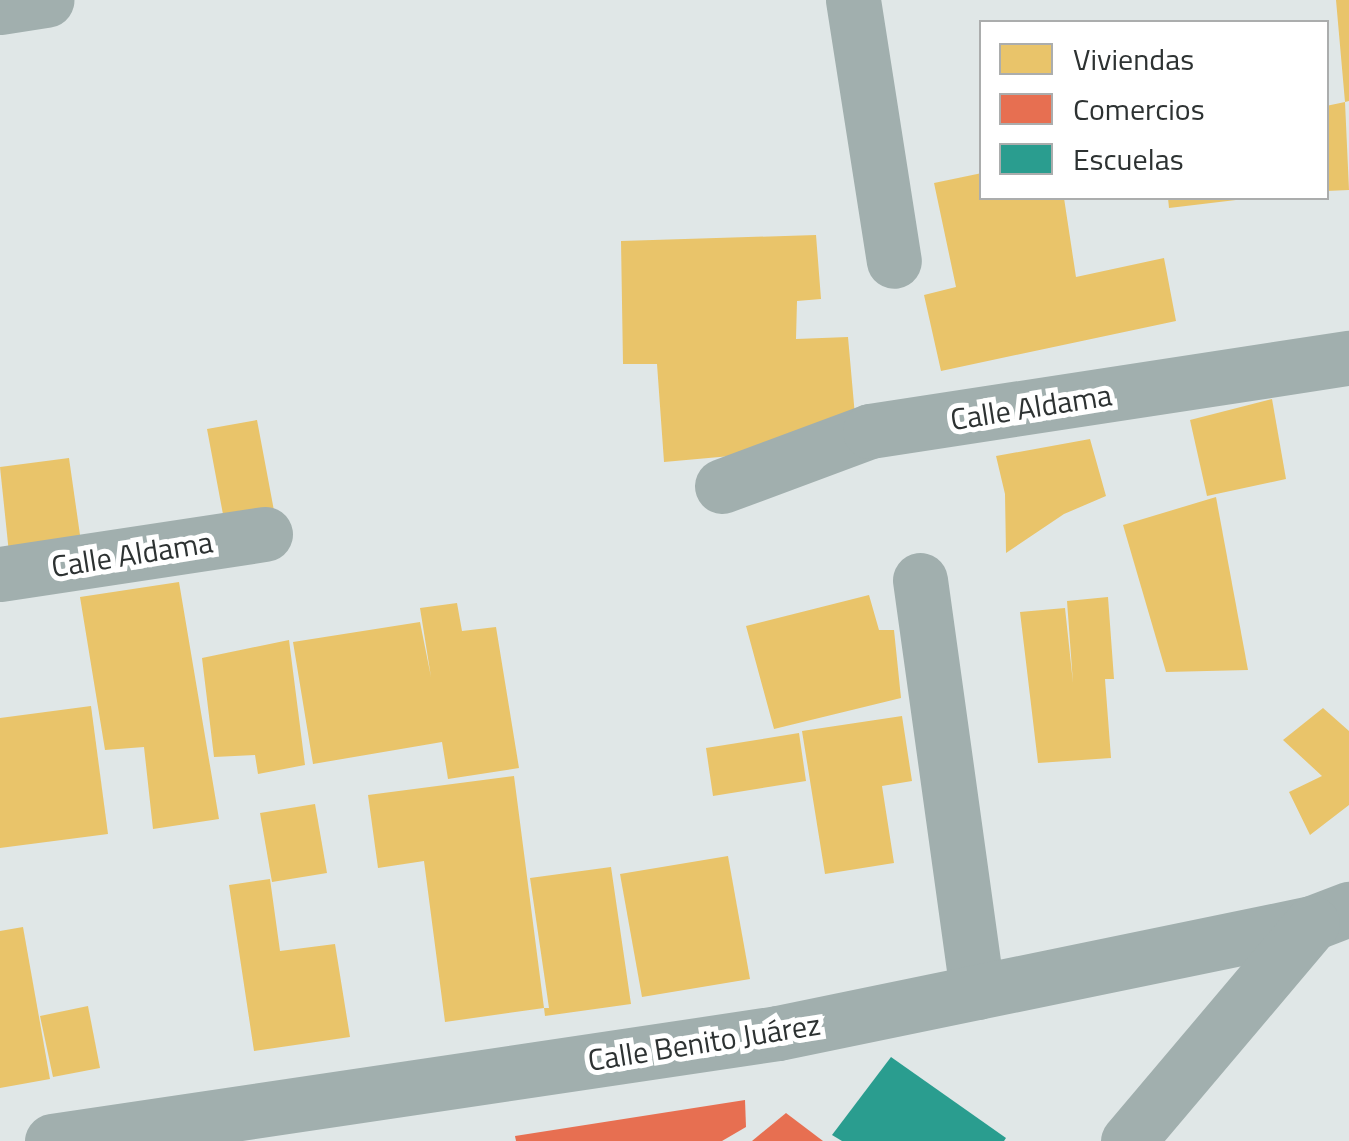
<!DOCTYPE html>
<html>
<head>
<meta charset="utf-8">
<style>
	body { margin:0 }
	#map { position:relative; width:1349px; height:1141px; overflow:hidden; background:#e0e7e7; font-family:"Titillium Web",sans-serif }
	div>[style] { position:absolute }
	.homes>* { inset:0; background:#e9c46a }
	.shops>* { inset:0; background:#e76f51 }
	.schools>* { inset:0; background:#2a9d8f }
	.street>* { height:55px; margin:-27.5px; padding:0 27.5px; transform-origin:27.5px; border-radius:27.5px; background:#a1afae }
	span { translate:-50% -50%; white-space:nowrap; text-align:center; line-height:1.15; -webkit-text-stroke:10px #fff; paint-order:stroke }
	.street-label { font-size:30px; color:#2d3232 }
	.legend { position:absolute; left:979px; top:20px; width:350px; height:180px; box-sizing:border-box; background:#fff; border:2px solid #abadad; margin:0; padding:12px 18px; list-style:none; font-size:30px; color:#2d3232 }
	.legend li { display:flex; align-items:center; gap:20px; height:50px }
	.legend b { width:50px; border:2px solid #abadad }
</style>
</head>
<body>
<div id="map">
	<div class="homes">
		<i style="clip-path:polygon(1336px 0,1349px 0,1349px 101px,1345px 102px,1349px 190px,1326px 191px,1326px 106px,1345px 102px)"></i>
		<i style="clip-path:polygon(982px 173px,982px 198px,1064px 198px,1076px 277px,1164px 258px,1176px 321px,941px 371px,924px 295px,956px 287px,934px 183px)"></i>
		<i style="clip-path:polygon(1168px 198px,1236px 198px,1236px 200px,1169px 208px)"></i>
		<i style="clip-path:polygon(816px 235px,821px 299px,797px 301px,796px 339px,848px 337px,856px 427px,818px 448px,664px 462px,657px 364px,623px 364px,621px 241px)"></i>
		<i style="clip-path:polygon(1272px 399px,1286px 479px,1207px 496px,1190px 420px)"></i>
		<i style="clip-path:polygon(257px 420px,275px 516px,225px 525px,207px 429px)"></i>
		<i style="clip-path:polygon(1090px 439px,1106px 496px,1064px 514px,1006px 553px,1005px 494px,996px 456px)"></i>
		<i style="clip-path:polygon(69px 458px,81px 542px,9px 553px,0 467px)"></i>
		<i style="clip-path:polygon(1216px 497px,1248px 670px,1166px 672px,1123px 525px)"></i>
		<i style="clip-path:polygon(179px 582px,219px 819px,153px 829px,144px 747px,105px 750px,80px 597px)"></i>
		<i style="clip-path:polygon(869px 595px,879px 630px,894px 630px,901px 698px,774px 729px,746px 626px)"></i>
		<i style="clip-path:polygon(1108px 597px,1114px 679px,1105px 679px,1111px 758px,1038px 763px,1020px 612px,1065px 608px,1073px 683px,1067px 601px)"></i>
		<i style="clip-path:polygon(457px 603px,462px 631px,496px 627px,519px 768px,448px 779px,442px 742px,313px 764px,293px 642px,420px 622px,431px 677px,420px 608px)"></i>
		<i style="clip-path:polygon(289px 640px,305px 765px,258px 774px,255px 755px,214px 757px,202px 658px)"></i>
		<i style="clip-path:polygon(91px 706px,108px 834px,0 848px,0 718px)"></i>
		<i style="clip-path:polygon(1323px 708px,1349px 731px,1349px 805px,1310px 835px,1289px 792px,1322px 776px,1283px 740px)"></i>
		<i style="clip-path:polygon(902px 716px,912px 781px,882px 786px,894px 863px,825px 874px,802px 731px)"></i>
		<i style="clip-path:polygon(799px 733px,806px 781px,713px 796px,706px 748px)"></i>
		<i style="clip-path:polygon(514px 776px,544px 1008px,549px 1008px,530px 878px,611px 867px,631px 1004px,545px 1016px,544px 1008px,445px 1022px,424px 861px,378px 868px,368px 795px)"></i>
		<i style="clip-path:polygon(315px 804px,327px 873px,272px 882px,260px 813px)"></i>
		<i style="clip-path:polygon(728px 856px,750px 979px,642px 997px,620px 874px)"></i>
		<i style="clip-path:polygon(270px 879px,280px 951px,335px 944px,350px 1037px,254px 1051px,229px 885px)"></i>
		<i style="clip-path:polygon(23px 927px,50px 1079px,0 1088px,0 931px)"></i>
		<i style="clip-path:polygon(88px 1006px,100px 1068px,53px 1077px,40px 1016px)"></i>
	</div>
	<div class="shops">
		<i style="clip-path:polygon(745px 1100px,746px 1127px,722px 1141px,516px 1141px,515px 1136px)"></i>
		<i style="clip-path:polygon(786px 1113px,823px 1141px,752px 1141px)"></i>
	</div>
	<div class="schools">
		<i style="clip-path:polygon(891px 1057px,1006px 1138px,1004px 1141px,842px 1141px,832px 1135px)"></i>
	</div>
	<div class="street">
		<i style="left:853px;top:0;width:264px;rotate:81.1deg"></i>
		<i style="left:0;top:7px;width:47px;rotate:-8.7deg"></i>
		<i style="left:722px;top:486px;width:158px;rotate:-20.4deg"></i>
		<i style="left:870px;top:431px;width:485px;rotate:-8.7deg"></i>
		<i style="left:0;top:574px;width:268px;rotate:-8.6deg"></i>
		<i style="left:920px;top:580px;width:416px;rotate:82.1deg"></i>
		<i style="left:52px;top:1141px;width:734px;rotate:-8.46deg"></i>
		<i style="left:778px;top:1033px;width:545px;rotate:-11.64deg"></i>
		<i style="left:1312px;top:923px;width:40px;rotate:-21deg"></i>
		<i style="left:1128px;top:1141px;width:285px;rotate:-49.8deg"></i>
	</div>
	<div class="street-label">
		<span style="left:1031px;top:407px;rotate:-9deg">Calle Aldama</span>
		<span style="left:132px;top:554px;rotate:-9deg">Calle Aldama</span>
		<span style="left:704px;top:1042px;rotate:-9deg">Calle Benito Juárez</span>
	</div>
	<ul class="legend">
	<li><b style="height:28px;background:#e9c46a"></b>Viviendas</li>
	<li><b style="height:28px;background:#e76f51"></b>Comercios</li>
	<li><b style="height:28px;background:#2a9d8f"></b>Escuelas</li>
	</ul>
</div>
</body>
</html>
